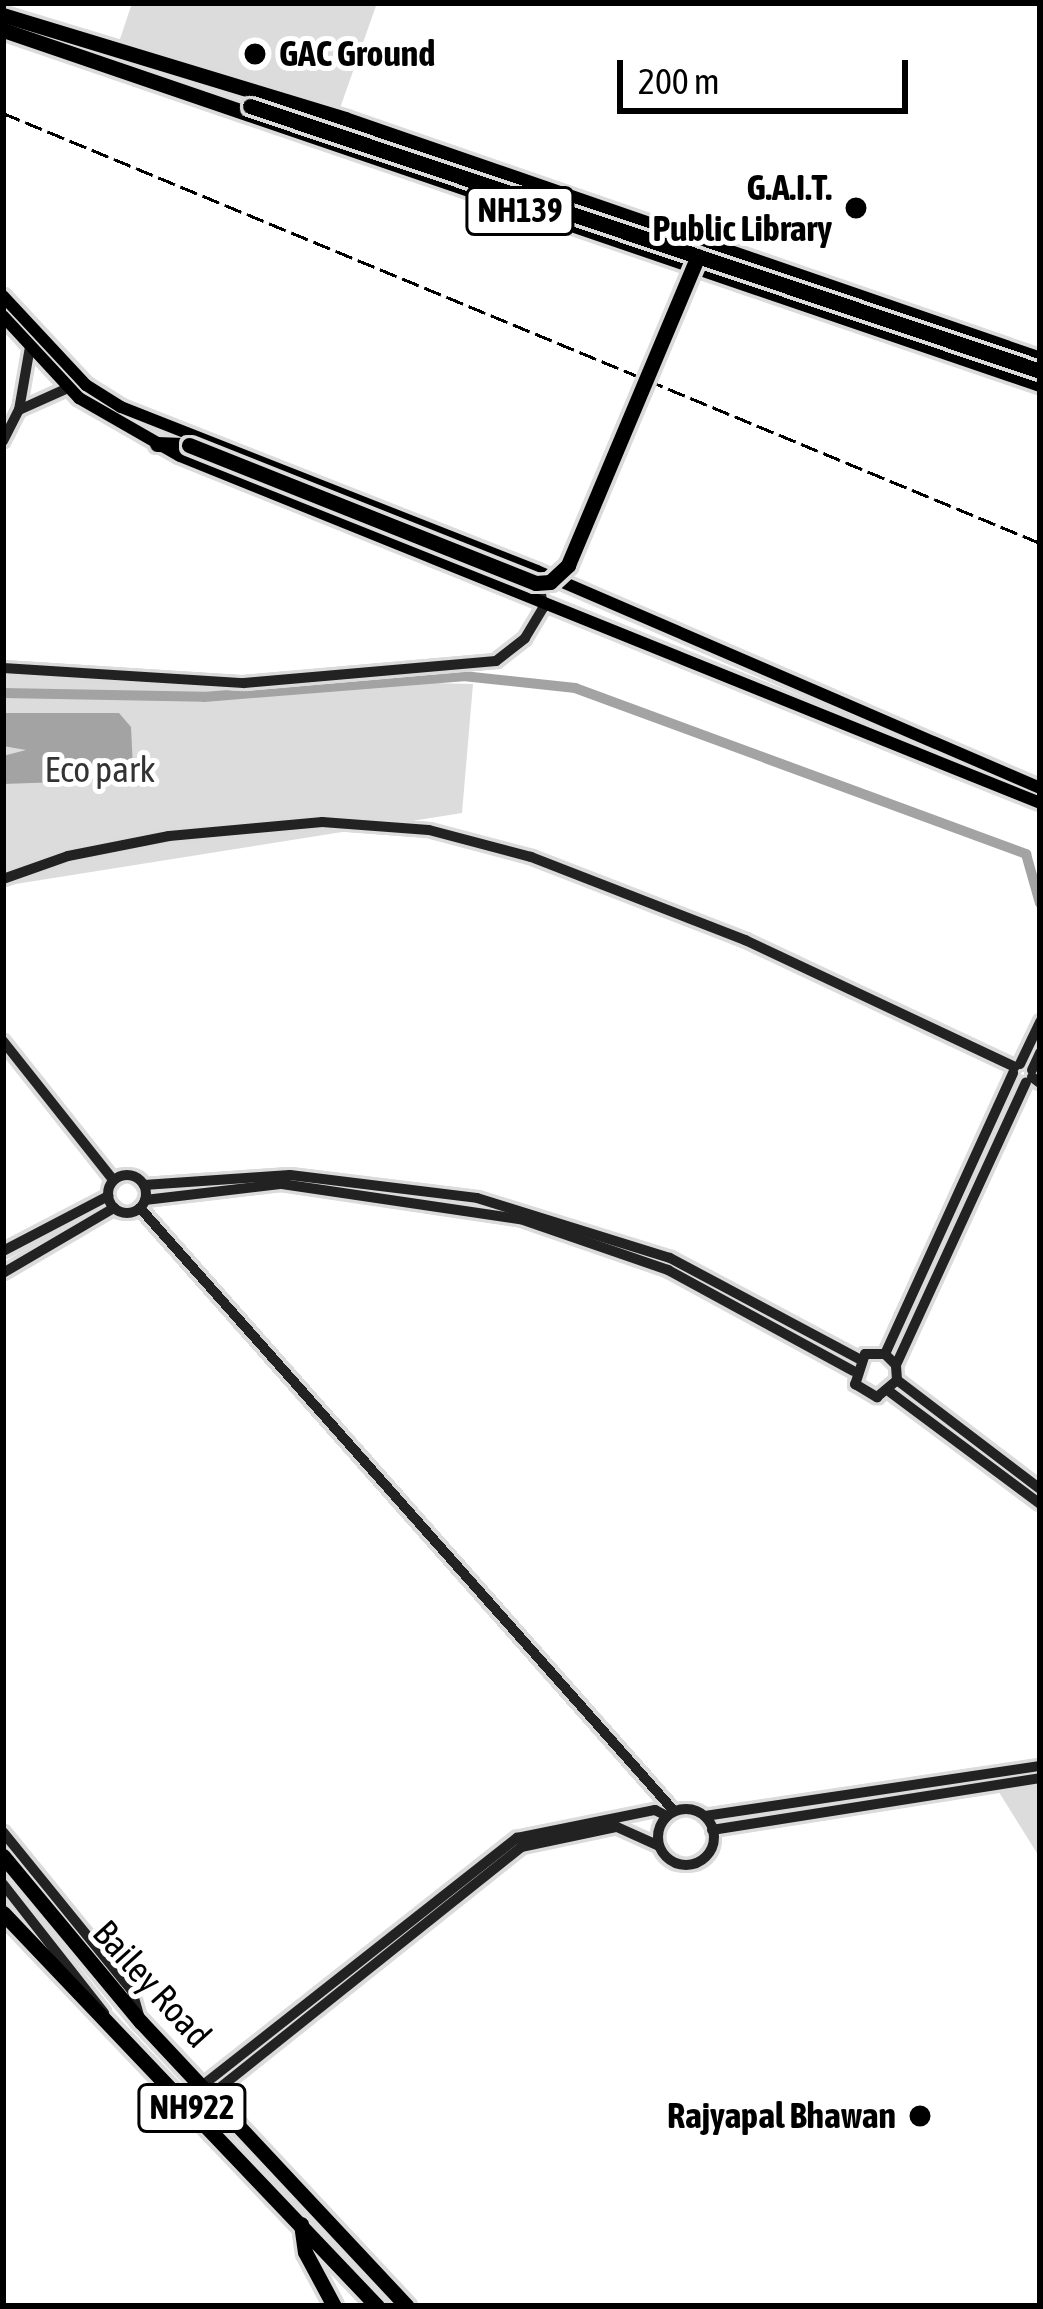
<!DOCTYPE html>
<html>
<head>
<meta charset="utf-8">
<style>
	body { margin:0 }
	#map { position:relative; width:1043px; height:2309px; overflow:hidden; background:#fff; font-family:"Asap Condensed",sans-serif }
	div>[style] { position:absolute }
	.green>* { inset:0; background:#dcdcdc }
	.water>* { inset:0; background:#a3a3a3 }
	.canal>* { height:10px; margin:-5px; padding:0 5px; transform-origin:5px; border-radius:5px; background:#a3a3a3 }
	.roads { filter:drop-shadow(3px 0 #dbdbdb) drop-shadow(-3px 0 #dbdbdb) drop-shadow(0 3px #dbdbdb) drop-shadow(0 -3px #dbdbdb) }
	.secondary>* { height:10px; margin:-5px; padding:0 5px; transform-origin:5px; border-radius:5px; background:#222 }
	.secondary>.ring { margin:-5px; padding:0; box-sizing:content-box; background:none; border:10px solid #222; border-radius:50% }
	.primary>* { height:12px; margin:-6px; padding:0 6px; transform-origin:6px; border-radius:6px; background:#000 }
	.highway>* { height:15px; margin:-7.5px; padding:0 7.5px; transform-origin:7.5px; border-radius:7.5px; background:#000 }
	.rail>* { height:3px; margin-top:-1.5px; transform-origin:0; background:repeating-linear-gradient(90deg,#000 0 18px,transparent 0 24px) }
	.bridges { filter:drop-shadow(3px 0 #dbdbdb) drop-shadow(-3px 0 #dbdbdb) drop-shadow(0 3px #dbdbdb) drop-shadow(0 -3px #dbdbdb) }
	.highway-bridge>* { height:15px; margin:-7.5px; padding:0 7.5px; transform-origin:7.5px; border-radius:7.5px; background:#000 }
	.dots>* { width:33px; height:33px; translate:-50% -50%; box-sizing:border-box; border:6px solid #fff; border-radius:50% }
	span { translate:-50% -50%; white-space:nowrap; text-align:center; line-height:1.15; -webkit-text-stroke:10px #fff; paint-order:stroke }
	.shield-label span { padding:3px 9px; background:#fff; border:3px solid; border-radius:9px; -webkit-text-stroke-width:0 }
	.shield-label { font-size:33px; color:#000; font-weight:700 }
	.poi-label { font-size:36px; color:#000; font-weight:700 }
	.left { translate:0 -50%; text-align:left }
	.right { translate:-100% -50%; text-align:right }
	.park-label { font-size:36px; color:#333 }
	.street-label { font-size:36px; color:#000 }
	.frame { position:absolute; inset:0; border:6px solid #000; pointer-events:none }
	.scale { position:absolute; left:617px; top:60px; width:291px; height:54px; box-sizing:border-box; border:6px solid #000; border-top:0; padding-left:15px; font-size:36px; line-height:42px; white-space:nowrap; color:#000; -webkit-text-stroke:9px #fff; paint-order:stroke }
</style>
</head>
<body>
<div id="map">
	<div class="green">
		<i style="clip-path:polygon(132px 3px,377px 3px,339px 111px,118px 45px)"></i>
		<i style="clip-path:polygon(38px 673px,473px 684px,462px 813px,3px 886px,3px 675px)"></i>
		<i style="clip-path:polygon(1040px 1782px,1040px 1858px,997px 1789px)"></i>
	</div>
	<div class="water">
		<i style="clip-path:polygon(3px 713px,119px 713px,131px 727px,133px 768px,120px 780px,3px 784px,3px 756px,26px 750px,3px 746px)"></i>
	</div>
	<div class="canal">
		<i style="left:3px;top:693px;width:201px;rotate:1.1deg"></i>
		<i style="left:204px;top:697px;width:260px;rotate:-4.6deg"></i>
		<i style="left:463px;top:676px;width:113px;rotate:6.1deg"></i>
		<i style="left:575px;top:688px;width:481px;rotate:20.2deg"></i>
		<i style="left:1026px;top:854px;width:51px;rotate:74.1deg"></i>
	</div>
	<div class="roads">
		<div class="secondary">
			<i style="left:19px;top:410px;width:54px;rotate:-24.2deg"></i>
			<i style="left:3px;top:441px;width:35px;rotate:-63deg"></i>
			<i style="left:19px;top:410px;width:64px;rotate:-80.1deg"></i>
			<i style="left:3px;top:668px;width:241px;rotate:3.6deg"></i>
			<i style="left:244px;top:683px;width:253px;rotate:-5deg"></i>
			<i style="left:496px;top:661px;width:37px;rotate:-38deg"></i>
			<i style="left:525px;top:638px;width:35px;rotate:-59deg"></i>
			<i style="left:543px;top:608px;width:28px;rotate:-98deg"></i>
			<i style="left:3px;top:879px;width:69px;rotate:-19.5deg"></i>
			<i style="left:68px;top:856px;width:103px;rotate:-11.2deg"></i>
			<i style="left:169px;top:836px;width:154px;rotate:-5.2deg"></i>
			<i style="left:322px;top:822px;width:107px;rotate:4.3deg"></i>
			<i style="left:429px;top:830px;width:106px;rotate:14.8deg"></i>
			<i style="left:531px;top:857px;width:230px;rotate:21.2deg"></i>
			<i style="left:745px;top:940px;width:298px;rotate:25.2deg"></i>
			<i style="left:3px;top:1041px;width:177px;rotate:51.6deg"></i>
			<i style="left:1020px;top:1064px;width:47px;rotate:-64.5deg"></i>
			<i style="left:1032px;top:1070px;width:19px;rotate:-65deg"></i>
			<i style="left:1032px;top:1077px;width:10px;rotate:37deg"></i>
			<i class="ring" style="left:108px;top:1175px;width:28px;height:28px"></i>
			<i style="left:144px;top:1185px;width:146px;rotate:-3.9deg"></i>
			<i style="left:290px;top:1175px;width:188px;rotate:7deg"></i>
			<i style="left:477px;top:1198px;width:202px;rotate:17.3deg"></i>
			<i style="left:670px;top:1258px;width:214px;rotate:28.1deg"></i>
			<i style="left:145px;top:1200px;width:138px;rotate:-6.7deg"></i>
			<i style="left:282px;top:1184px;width:241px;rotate:8.4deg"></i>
			<i style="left:520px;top:1219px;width:157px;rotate:19deg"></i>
			<i style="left:668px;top:1270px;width:211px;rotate:28.6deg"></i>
			<i style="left:140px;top:1208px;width:805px;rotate:48.47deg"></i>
			<i style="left:3px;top:1251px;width:119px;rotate:-27.6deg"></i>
			<i style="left:3px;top:1273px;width:129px;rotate:-30.4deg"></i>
			<i style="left:885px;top:1354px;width:309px;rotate:-65.5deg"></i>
			<i style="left:896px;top:1365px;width:16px;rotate:-135deg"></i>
			<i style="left:885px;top:1354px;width:20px;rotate:180deg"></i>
			<i style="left:865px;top:1354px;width:32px;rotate:108deg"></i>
			<i style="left:855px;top:1384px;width:26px;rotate:31deg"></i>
			<i style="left:877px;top:1397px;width:26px;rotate:-40deg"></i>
			<i style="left:897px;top:1380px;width:15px;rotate:-94deg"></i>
			<i style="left:896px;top:1365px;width:311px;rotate:-65.3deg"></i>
			<i style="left:897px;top:1380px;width:180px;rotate:37.3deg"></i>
			<i style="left:890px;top:1392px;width:187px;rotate:36.7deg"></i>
			<i class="ring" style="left:658px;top:1809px;width:46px;height:46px"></i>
			<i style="left:705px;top:1816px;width:339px;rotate:-8.5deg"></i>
			<i style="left:712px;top:1830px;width:332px;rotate:-9deg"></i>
			<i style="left:3px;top:1832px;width:205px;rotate:50.9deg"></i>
			<i style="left:132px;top:1991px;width:26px;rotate:74deg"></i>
			<i style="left:3px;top:1884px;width:164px;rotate:51.9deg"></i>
			<i style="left:203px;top:2085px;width:400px;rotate:-38.2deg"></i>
			<i style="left:517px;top:1838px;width:141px;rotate:-11.5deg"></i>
			<i style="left:655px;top:1810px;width:13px;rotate:27deg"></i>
			<i style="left:212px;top:2094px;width:396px;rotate:-38.6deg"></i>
			<i style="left:521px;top:1847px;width:98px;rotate:-11.8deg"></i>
			<i style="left:617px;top:1827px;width:46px;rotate:24.3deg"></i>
		</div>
		<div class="primary">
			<i style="left:3px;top:296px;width:122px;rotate:47deg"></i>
			<i style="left:86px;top:385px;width:41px;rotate:32.2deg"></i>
			<i style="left:121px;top:407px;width:447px;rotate:21.5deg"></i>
			<i style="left:537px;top:571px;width:548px;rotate:23.34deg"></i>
			<i style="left:3px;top:316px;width:112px;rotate:47.2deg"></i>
			<i style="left:79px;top:398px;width:116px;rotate:29.9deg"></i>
			<i style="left:180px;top:456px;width:927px;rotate:21.97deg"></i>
		</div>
		<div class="highway">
			<i style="left:3px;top:15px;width:357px;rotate:16.9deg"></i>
			<i style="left:345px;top:119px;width:735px;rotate:19.05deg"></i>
			<i style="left:3px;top:30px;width:1096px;rotate:18.85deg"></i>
			<i style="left:157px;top:444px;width:32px;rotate:2deg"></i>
			<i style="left:3px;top:1856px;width:216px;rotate:50.3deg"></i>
			<i style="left:141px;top:2022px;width:389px;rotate:46.9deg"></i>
			<i style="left:3px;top:1913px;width:543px;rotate:46.42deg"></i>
			<i style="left:301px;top:2224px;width:28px;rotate:82deg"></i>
			<i style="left:305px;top:2252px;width:61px;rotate:61.8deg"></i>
		</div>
	</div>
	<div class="rail">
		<i style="left:3px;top:113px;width:1123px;rotate:22.52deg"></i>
	</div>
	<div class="bridges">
		<div class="highway-bridge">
			<i style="left:250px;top:106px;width:833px;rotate:18.54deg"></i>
			<i style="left:189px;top:445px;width:373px;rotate:21.7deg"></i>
			<i style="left:536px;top:583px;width:14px;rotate:-4deg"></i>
			<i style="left:550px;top:582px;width:25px;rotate:-43deg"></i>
			<i style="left:568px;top:565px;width:335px;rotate:-67.2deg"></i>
		</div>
	</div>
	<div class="dots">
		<i style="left:255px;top:54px;background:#000"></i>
		<i style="left:856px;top:208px;background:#000"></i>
		<i style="left:920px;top:2116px;background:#000"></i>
	</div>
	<div class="shield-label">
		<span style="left:520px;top:211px">NH139</span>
		<span style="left:192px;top:2108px">NH922</span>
	</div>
	<div class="poi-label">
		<span class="left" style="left:279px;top:54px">GAC Ground</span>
		<span class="right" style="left:832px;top:208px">G.A.I.T.<br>Public Library</span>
		<span class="right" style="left:896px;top:2116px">Rajyapal Bhawan</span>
	</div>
	<div class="park-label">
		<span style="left:100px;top:770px">Eco park</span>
	</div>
	<div class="street-label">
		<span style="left:152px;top:1984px;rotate:48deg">Bailey Road</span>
	</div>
	<div class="frame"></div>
	<div class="scale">200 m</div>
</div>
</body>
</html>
